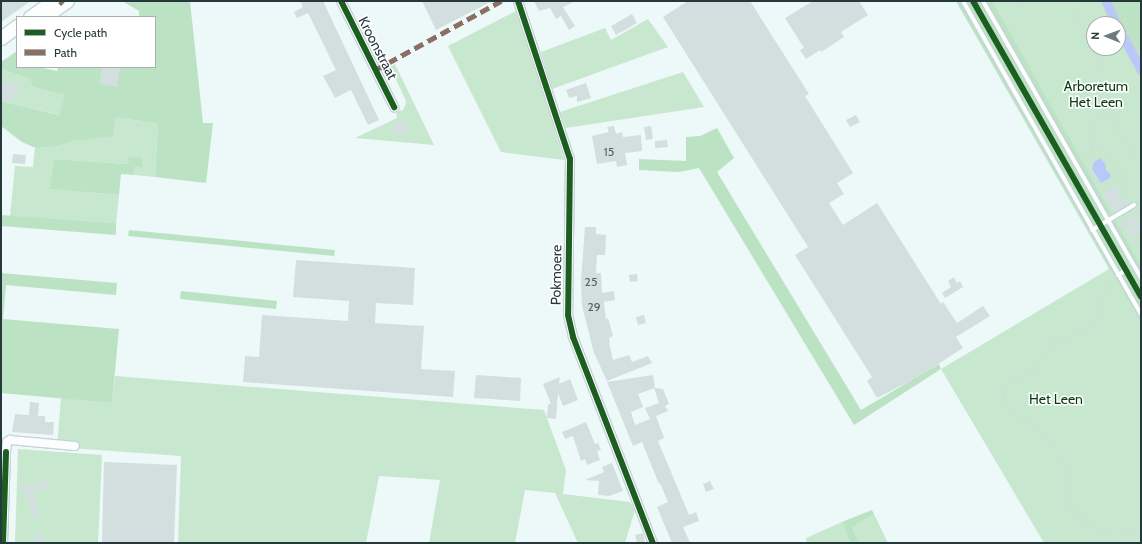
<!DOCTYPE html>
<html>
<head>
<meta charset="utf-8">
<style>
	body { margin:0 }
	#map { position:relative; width:1142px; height:544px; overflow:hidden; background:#edf8f9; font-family:Cabin,sans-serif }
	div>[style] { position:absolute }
	.green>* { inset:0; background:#c7e8ce }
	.forest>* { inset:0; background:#bbe3c3 }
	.water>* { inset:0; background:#b9c7fb }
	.canal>* { height:9px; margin:-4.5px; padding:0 4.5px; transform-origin:4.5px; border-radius:4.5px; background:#b9c7fb }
	.building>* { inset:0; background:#d2dfde }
	.path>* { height:1.5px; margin-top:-0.75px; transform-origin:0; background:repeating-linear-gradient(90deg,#d4d9d9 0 2px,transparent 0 5px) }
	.roads { filter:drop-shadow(1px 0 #c6d4d6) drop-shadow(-1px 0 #c6d4d6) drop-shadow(0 1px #c6d4d6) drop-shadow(0 -1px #c6d4d6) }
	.lane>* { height:4px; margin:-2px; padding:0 2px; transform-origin:2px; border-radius:2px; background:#fcfefe }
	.street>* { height:8px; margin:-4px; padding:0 4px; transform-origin:4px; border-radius:4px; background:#fcfefe }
	.primary>* { height:13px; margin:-6.5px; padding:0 6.5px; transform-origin:6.5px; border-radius:6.5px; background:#fcfefe }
	.quiet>* { height:5px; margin-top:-2.5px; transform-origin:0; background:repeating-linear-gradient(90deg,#8d6e63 0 10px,transparent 0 15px) }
	.cycleway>* { height:6px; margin:-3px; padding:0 3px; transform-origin:3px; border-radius:3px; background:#1b5e20 }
	span { translate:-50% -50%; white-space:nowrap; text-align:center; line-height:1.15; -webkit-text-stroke:3px #fff; paint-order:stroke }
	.number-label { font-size:12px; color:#506264 }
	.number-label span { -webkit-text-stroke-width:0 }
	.street-label { font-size:14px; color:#25383b }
	.park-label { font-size:14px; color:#0a3913 }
	.frame { position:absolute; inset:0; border:2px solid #25383b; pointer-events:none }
	.legend { position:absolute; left:16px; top:16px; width:140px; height:52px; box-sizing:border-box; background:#fff; border:1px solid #a8afb1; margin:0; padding:5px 7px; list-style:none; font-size:12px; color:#25383b }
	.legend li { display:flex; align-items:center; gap:8px; height:20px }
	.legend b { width:20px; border:1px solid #a8afb1 }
	.north { position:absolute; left:1086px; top:16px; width:40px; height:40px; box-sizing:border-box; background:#fff; border:1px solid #a8afb1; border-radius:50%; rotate:271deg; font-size:11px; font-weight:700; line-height:16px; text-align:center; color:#25383b }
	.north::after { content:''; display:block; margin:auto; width:14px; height:18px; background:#6b7b7e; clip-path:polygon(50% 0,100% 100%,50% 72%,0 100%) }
</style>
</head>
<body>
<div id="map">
	<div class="green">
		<i style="clip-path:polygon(evenodd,956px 1px,1141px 1px,1141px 543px,1044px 543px,941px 369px,1109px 269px,956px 1px,1094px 24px,1118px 24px,1118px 48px,1094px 48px,1094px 24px)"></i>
		<i style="clip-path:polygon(516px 11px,520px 18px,564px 160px,501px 152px,448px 46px)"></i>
		<i style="clip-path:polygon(648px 19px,668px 47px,552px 89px,541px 52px,605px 28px,611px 40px)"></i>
		<i style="clip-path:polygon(395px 64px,434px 145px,355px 138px,397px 118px,396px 112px,403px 110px,405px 106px,406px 101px,390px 67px)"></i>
		<i style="clip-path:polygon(1px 69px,30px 79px,32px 87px,65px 95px,60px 115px,1px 101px)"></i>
		<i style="clip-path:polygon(683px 72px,704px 107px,566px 128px,560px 112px)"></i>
		<i style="clip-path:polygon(116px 117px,158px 124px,155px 177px,134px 175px,135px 166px,128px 164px,54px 159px,51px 189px,119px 195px,116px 223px,10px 216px,15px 166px,33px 167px,35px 147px,61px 145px,72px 141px,85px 139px)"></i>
		<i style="clip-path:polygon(115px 376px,544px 410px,566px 470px,563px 494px,630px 502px,635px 510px,625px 543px,578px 543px,555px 493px,525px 490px,515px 543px,429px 543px,440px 480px,379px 476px,366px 543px,178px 543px,181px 456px,57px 447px,61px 398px,112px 403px)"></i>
		<i style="clip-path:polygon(18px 449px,102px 455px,98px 543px,15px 543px)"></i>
		<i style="clip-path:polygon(874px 514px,888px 543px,859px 543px,852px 527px)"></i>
		<i style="clip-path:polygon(842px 522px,850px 543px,807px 543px,806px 538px)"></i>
	</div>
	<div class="forest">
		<i style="clip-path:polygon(122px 1px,190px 1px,203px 123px,213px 123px,206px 183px,155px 177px,158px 124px,116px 117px,113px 136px,73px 141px,61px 145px,47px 147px,33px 147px,22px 142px,1px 126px,1px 101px,59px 115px,65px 95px,32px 87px,30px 79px,1px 69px,1px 62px,17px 51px,17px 67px,39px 67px,57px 71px,58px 67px,155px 67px,155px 17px,139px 17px,139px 11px)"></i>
		<i style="clip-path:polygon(956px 1px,992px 1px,1141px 266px,1141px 322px)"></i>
		<i style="clip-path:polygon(1100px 1px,1141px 1px,1141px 77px,1118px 37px,1118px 24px,1111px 24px)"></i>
		<i style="clip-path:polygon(717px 128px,734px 158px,717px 172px,861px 410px,939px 364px,941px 369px,854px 425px,699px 168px,679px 172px,639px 170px,639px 159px,686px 161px,686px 137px,700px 136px)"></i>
		<i style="clip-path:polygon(128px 157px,142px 158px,142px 167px,135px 166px,134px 175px,121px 174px,119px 195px,50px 189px,54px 159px,128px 164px)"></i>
		<i style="clip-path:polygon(1px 215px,116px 223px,116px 235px,1px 226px)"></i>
		<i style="clip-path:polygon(129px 230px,335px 250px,334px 256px,128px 236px)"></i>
		<i style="clip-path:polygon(1px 273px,117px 283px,116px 295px,6px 285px,3px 319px,119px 329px,112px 403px,1px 393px)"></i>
		<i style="clip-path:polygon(181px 291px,277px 301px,276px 309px,180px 299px)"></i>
		<i style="clip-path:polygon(872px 510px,874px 514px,852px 527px,859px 543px,850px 543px,842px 522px)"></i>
	</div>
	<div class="water">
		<i style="clip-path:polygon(1100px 158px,1105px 163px,1106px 170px,1111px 175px,1110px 178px,1101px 183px,1092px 169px,1094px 162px)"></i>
	</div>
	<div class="canal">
		<i style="left:1106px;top:1px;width:25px;rotate:67deg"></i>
		<i style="left:1118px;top:28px;width:48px;rotate:61.3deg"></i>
	</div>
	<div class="building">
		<i style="clip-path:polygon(1px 1px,31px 1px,1px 22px)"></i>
		<i style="clip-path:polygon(300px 1px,323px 1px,379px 120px,368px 125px,351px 90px,335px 98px,323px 76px,336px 70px,308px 13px,297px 18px,294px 12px,303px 7px)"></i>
		<i style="clip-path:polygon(422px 1px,492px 1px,436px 30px)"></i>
		<i style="clip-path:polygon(534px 1px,575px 1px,563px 7px,575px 26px,569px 30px,561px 16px,556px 19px,550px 8px,539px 11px)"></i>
		<i style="clip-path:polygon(688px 1px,750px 1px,809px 94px,805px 96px,853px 173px,837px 183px,844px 194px,829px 203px,843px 225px,877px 203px,941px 304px,943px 302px,957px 323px,983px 306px,990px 316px,956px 337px,963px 348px,918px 377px,877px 398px,867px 381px,872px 377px,795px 255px,808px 247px,663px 17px)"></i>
		<i style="clip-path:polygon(813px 1px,859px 1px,868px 15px,841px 32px,844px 37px,821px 52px,820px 50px,806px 59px,800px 50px,804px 48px,785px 18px)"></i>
		<i style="clip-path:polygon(632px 14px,637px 23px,616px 35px,611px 26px)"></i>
		<i style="clip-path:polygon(102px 67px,120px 67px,117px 87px,99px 84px)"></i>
		<i style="clip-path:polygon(1px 79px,20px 86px,18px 94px,14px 93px,11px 101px,1px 98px)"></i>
		<i style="clip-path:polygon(586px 83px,591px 98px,577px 102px,577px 96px,569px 98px,566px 90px)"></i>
		<i style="clip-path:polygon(856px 115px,860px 122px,850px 127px,846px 120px)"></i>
		<i style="clip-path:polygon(402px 120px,407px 131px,397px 136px,392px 125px)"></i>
		<i style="clip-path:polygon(614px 126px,616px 134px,622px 132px,623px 137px,641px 135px,642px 151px,625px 153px,627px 165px,617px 167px,616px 161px,597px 164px,592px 136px,609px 132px,607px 127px)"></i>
		<i style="clip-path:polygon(651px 126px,653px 139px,646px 140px,644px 127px)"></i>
		<i style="clip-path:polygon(667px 140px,668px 147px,655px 148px,655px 141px)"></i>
		<i style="clip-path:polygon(13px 154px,26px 155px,25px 164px,12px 163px)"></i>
		<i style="clip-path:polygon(1116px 186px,1127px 205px,1114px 213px,1103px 193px)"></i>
		<i style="clip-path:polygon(1135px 215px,1141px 226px,1141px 231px,1130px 238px,1121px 223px)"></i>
		<i style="clip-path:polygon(585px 227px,596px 227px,596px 234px,606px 235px,605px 255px,597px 255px,596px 273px,601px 273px,602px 293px,614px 291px,615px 300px,604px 302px,606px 319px,608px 318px,613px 336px,609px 338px,610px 343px,609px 343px,613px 360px,629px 355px,632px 362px,648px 356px,652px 363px,607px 381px,594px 353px,582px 306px,581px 280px)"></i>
		<i style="clip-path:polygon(296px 260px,415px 268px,413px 305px,376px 303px,375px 323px,424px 326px,421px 369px,455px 371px,453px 397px,243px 382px,245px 356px,259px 357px,262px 315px,348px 321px,349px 301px,293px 297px)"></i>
		<i style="clip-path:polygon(637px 274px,638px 281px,630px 282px,629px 275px)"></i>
		<i style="clip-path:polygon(954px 277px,957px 283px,960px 281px,963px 287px,945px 298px,942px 293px,951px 287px,948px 281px)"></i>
		<i style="clip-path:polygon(644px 315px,646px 323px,638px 325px,636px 317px)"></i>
		<i style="clip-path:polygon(476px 375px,521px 378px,520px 401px,474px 398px)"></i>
		<i style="clip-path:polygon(653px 375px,655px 388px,638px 394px,643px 407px,631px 412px,635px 425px,650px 419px,645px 408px,659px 403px,654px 388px,663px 389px,669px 404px,665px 406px,668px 411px,656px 416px,664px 438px,658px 441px,689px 515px,696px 512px,699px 521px,683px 527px,690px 543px,672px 543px,657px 507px,668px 502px,660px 483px,659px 484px,642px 442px,633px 446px,607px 382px)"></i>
		<i style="clip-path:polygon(560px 377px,559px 384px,570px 379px,578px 400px,563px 406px,558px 393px,556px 419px,547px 418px,548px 404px,551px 404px,543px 384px)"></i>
		<i style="clip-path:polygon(30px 402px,39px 403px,38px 416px,45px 416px,45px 422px,54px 422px,53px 435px,12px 432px,15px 414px,29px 415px)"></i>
		<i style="clip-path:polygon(586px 422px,595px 444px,598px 443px,601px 450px,597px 451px,600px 460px,587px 465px,585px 459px,581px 461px,573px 436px,565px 439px,562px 432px)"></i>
		<i style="clip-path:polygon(104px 462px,177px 465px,174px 543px,102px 543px)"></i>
		<i style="clip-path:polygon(612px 463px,623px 491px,609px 496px,598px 495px,599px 481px,585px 480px,604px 472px,602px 467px)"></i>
		<i style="clip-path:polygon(46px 480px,49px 487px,33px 492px,41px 515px,34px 517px,23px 485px,30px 483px,31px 485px)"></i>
		<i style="clip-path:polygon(710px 481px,714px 489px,706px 492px,703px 484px)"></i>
		<i style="clip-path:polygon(643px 533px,645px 543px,637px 543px,635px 535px)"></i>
		<i style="clip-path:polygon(35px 535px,42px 535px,42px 543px,34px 543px)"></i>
	</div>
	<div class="path">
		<i style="left:1012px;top:1px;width:7px;rotate:27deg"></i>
		<i style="left:1018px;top:4px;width:11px;rotate:-15deg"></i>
		<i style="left:1069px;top:1px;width:26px;rotate:62deg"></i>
		<i style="left:1081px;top:24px;width:9px;rotate:77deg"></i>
		<i style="left:1083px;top:33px;width:43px;rotate:60.4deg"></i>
		<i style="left:1104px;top:70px;width:16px;rotate:86deg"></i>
		<i style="left:1105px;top:86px;width:19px;rotate:69deg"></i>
		<i style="left:1112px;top:104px;width:21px;rotate:87deg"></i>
		<i style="left:1113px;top:125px;width:9px;rotate:58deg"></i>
		<i style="left:1118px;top:133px;width:36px;rotate:51deg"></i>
		<i style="left:1116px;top:1px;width:60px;rotate:65.6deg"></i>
		<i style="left:1093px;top:146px;width:16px;rotate:-108deg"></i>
		<i style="left:1088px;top:131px;width:8px;rotate:-83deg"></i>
		<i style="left:1089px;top:123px;width:9px;rotate:-13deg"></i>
		<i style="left:1098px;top:121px;width:8px;rotate:-50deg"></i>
		<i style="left:1103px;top:115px;width:8px;rotate:-7deg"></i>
		<i style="left:1126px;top:179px;width:20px;rotate:156deg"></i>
		<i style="left:1108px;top:187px;width:8px;rotate:180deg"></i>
		<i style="left:1100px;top:187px;width:20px;rotate:-123deg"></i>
		<i style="left:1089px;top:170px;width:22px;rotate:-85deg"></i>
		<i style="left:1091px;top:148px;width:4px;rotate:-27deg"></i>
		<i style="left:1095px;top:146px;width:5px;rotate:11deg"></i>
		<i style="left:1100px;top:147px;width:11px;rotate:45deg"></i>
		<i style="left:1108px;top:155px;width:12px;rotate:66deg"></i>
		<i style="left:1113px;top:166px;width:13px;rotate:32deg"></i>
		<i style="left:1124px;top:173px;width:6px;rotate:72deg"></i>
		<i style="left:1126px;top:179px;width:14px;rotate:90deg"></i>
		<i style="left:1126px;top:193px;width:9px;rotate:63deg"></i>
		<i style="left:1137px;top:199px;width:5px;rotate:-37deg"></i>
		<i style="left:1137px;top:210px;width:10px;rotate:66deg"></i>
		<i style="left:1141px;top:237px;width:4px;rotate:180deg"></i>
		<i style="left:1137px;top:237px;width:4px;rotate:117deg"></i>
		<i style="left:1135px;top:241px;width:10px;rotate:53deg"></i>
		<i style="left:1114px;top:278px;width:13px;rotate:132deg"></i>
		<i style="left:1105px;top:288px;width:27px;rotate:100deg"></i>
		<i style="left:1100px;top:315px;width:8px;rotate:120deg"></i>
		<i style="left:1096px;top:322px;width:19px;rotate:141deg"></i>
		<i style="left:1081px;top:334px;width:27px;rotate:160deg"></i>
		<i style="left:1056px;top:343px;width:10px;rotate:143deg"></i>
		<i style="left:1048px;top:349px;width:26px;rotate:122deg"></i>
		<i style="left:1034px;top:371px;width:8px;rotate:140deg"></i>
		<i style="left:1028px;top:376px;width:16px;rotate:162deg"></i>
		<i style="left:1013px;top:381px;width:9px;rotate:144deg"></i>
		<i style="left:1006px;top:386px;width:11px;rotate:100deg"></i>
		<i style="left:1004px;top:397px;width:15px;rotate:62deg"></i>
		<i style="left:1011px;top:410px;width:36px;rotate:36deg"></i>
		<i style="left:1040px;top:431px;width:23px;rotate:49deg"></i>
		<i style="left:1055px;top:448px;width:23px;rotate:65deg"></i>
		<i style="left:1065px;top:469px;width:38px;rotate:81deg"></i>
		<i style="left:1071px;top:507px;width:20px;rotate:49deg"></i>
		<i style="left:1084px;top:522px;width:19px;rotate:35deg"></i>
		<i style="left:1100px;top:533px;width:11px;rotate:15deg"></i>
		<i style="left:1111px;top:536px;width:17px"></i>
		<i style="left:1128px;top:536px;width:14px;rotate:-25deg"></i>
	</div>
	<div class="roads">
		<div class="lane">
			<i style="left:963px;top:1px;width:360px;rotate:60.4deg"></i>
			<i style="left:983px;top:1px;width:319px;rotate:60.3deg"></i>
			<i style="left:1092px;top:230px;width:49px;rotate:-30.8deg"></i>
			<i style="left:1118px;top:275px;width:9px;rotate:-32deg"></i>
		</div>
		<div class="street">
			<i style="left:341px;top:1px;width:119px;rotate:63.4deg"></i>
			<i style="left:518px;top:1px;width:166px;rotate:71.8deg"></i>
			<i style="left:570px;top:159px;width:156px;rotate:90.7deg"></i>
			<i style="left:568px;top:315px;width:23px;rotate:77deg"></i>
			<i style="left:573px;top:337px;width:221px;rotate:68.8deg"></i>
			<i style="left:2px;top:451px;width:4px;rotate:14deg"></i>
			<i style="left:6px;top:452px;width:10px;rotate:-84deg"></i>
			<i style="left:7px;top:442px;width:4px;rotate:-34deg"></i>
			<i style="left:10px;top:440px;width:65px;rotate:5.3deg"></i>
			<i style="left:3px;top:543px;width:91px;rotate:-88.1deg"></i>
		</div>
		<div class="primary">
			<i style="left:30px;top:17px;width:24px;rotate:-35deg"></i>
			<i style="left:44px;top:17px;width:28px;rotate:-35deg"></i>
			<i style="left:1px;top:38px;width:20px;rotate:-37deg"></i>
		</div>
	</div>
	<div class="quiet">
		<i style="left:60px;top:1px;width:4px;rotate:45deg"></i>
		<i style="left:375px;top:70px;width:144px;rotate:-28.7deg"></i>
	</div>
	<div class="cycleway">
		<i style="left:341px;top:1px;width:119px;rotate:63.4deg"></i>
		<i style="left:518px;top:1px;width:166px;rotate:71.8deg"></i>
		<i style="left:570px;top:159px;width:156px;rotate:90.7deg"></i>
		<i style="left:568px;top:315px;width:23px;rotate:77deg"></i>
		<i style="left:573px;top:337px;width:221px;rotate:68.8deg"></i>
		<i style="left:973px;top:1px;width:340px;rotate:60.4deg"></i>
		<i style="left:3px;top:543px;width:91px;rotate:-88.1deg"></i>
	</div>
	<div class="number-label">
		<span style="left:609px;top:152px">15</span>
		<span style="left:591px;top:282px">25</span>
		<span style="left:594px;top:307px">29</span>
	</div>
	<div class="street-label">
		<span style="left:378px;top:48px;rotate:63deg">Kroonstraat</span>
		<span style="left:556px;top:275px;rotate:-89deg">Pokmoere</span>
	</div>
	<div class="park-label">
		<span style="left:1096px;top:94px">Arboretum<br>Het Leen</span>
		<span style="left:1056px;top:399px">Het Leen</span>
	</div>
	<div class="frame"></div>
	<ul class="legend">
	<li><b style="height:5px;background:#1b5e20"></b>Cycle path</li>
	<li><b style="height:5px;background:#8d6e63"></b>Path</li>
	</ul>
	<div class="north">N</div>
</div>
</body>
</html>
